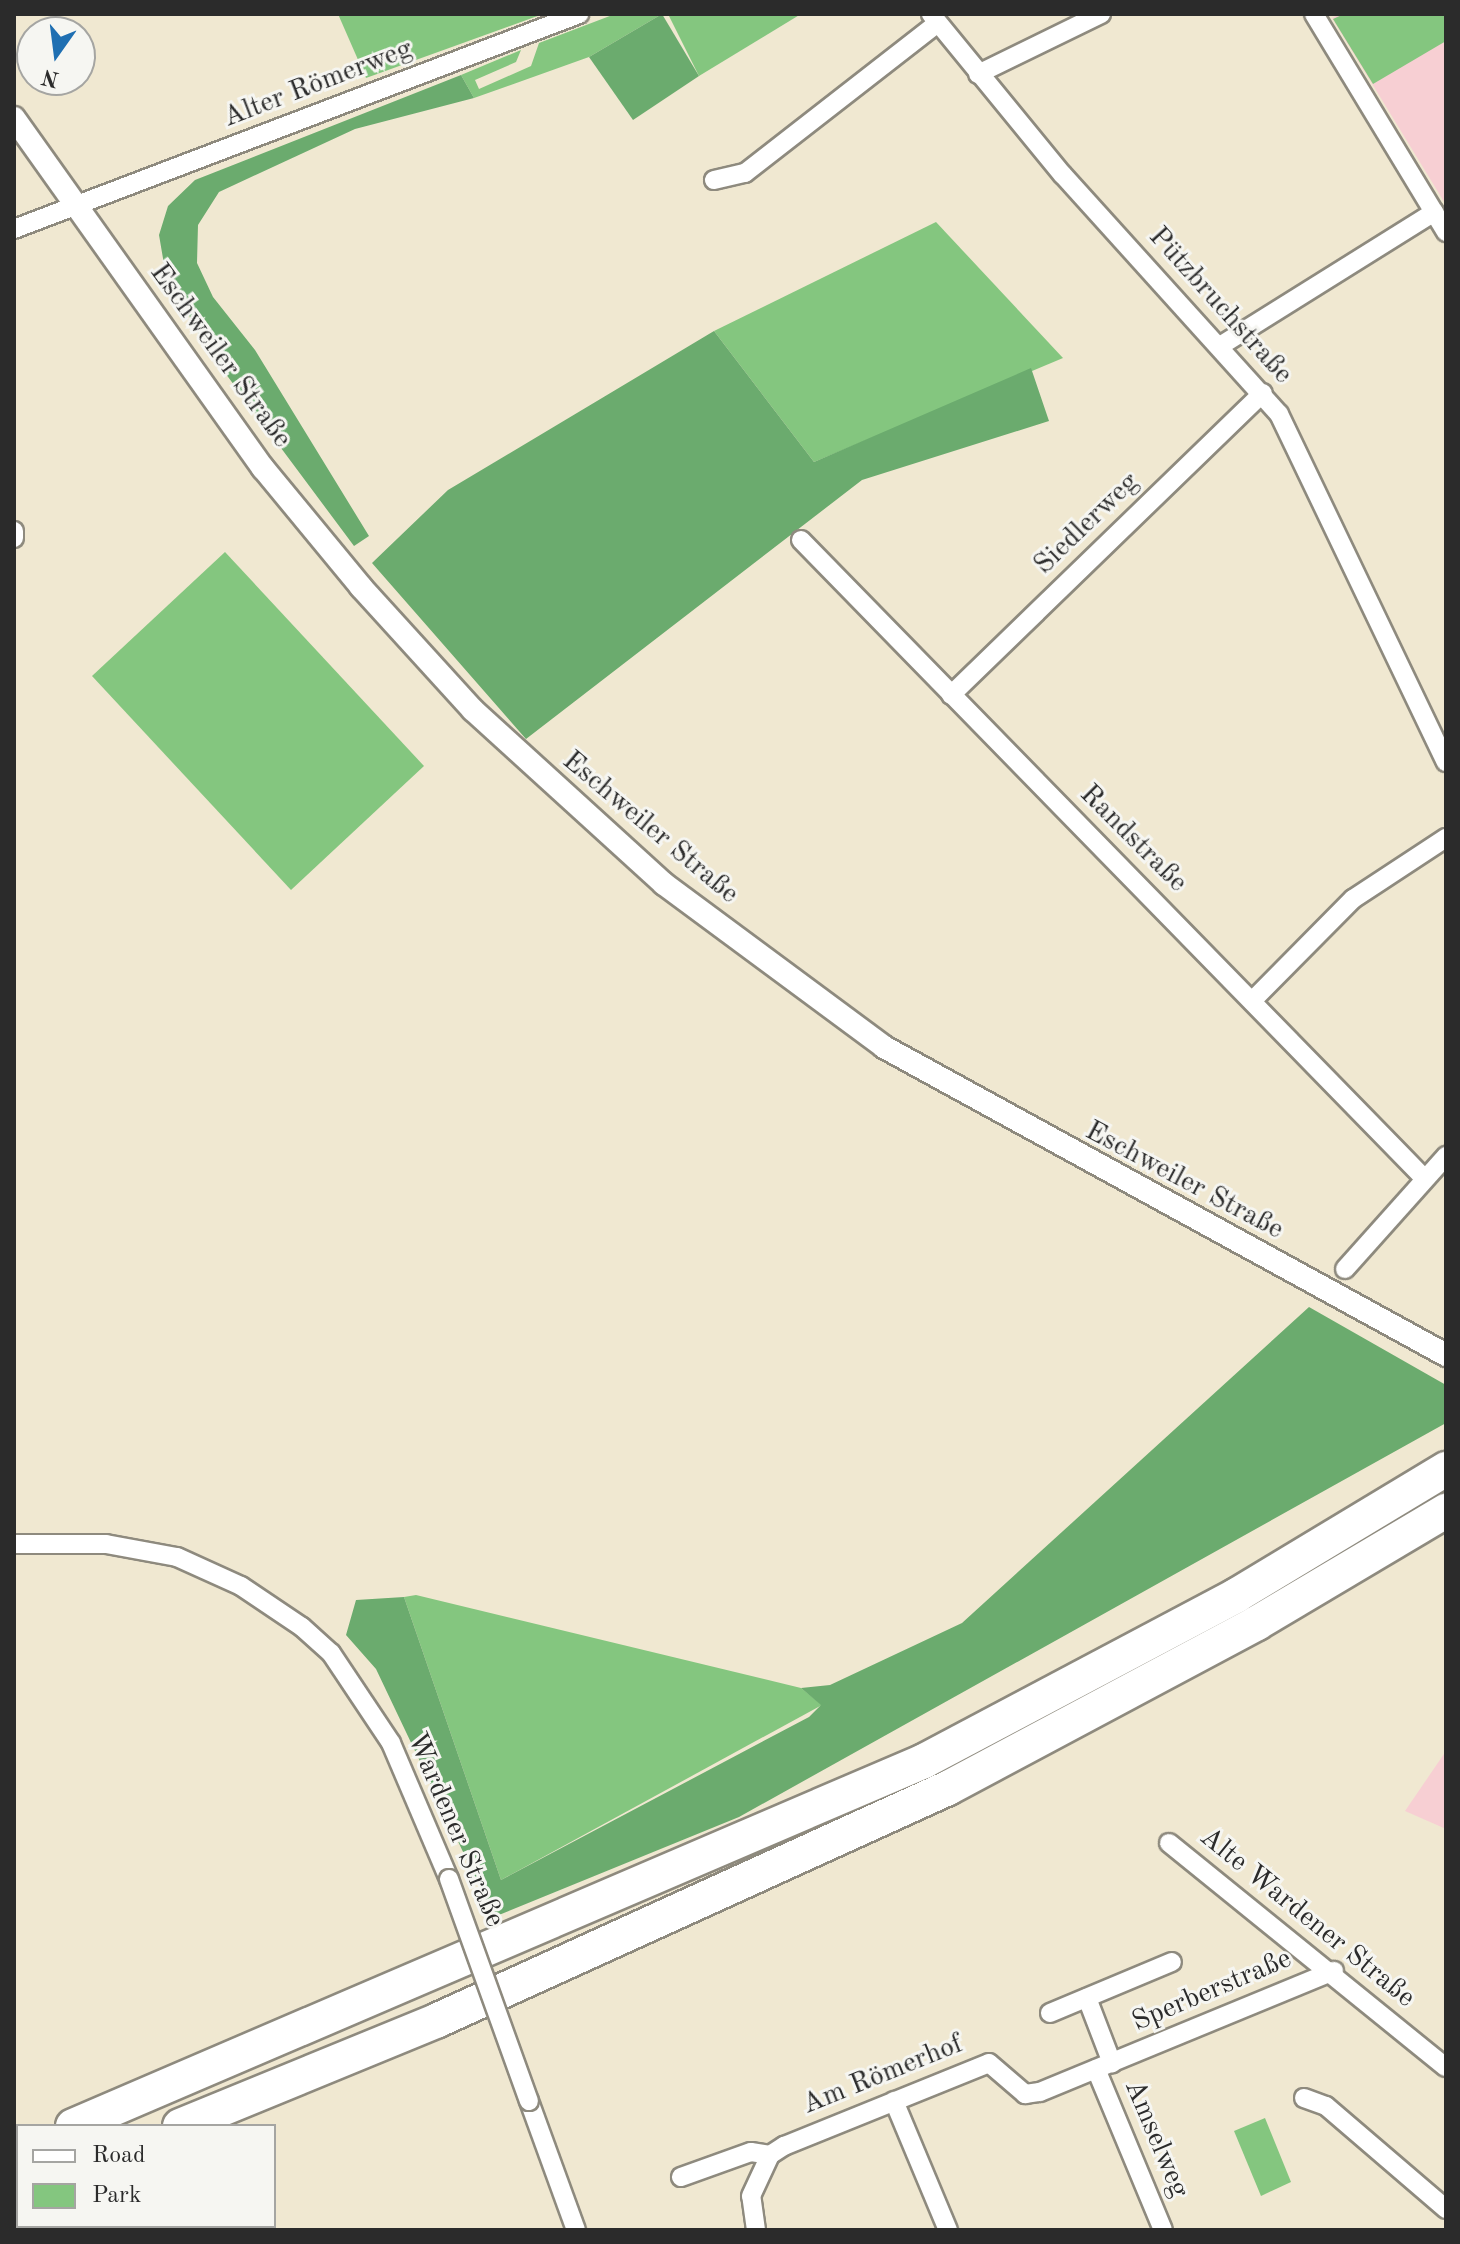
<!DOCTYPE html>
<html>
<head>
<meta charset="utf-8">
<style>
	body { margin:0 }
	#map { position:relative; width:1460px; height:2244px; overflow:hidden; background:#f0e8d1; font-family:"Old Standard TT",serif }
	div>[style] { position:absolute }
	.built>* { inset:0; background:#f7cfd3 }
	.green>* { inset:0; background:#84c67f }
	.forest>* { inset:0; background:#6bab6e }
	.roads { filter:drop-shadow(2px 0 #8e8a7e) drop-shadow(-2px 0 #8e8a7e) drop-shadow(0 2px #8e8a7e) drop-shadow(0 -2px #8e8a7e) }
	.minor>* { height:18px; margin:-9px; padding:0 9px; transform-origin:9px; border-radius:9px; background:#fff }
	.tertiary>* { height:22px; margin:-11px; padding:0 11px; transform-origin:11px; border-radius:11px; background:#fff }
	.motorway>* { height:34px; margin:-17px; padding:0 17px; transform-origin:17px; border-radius:17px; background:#fff }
	.bridges { filter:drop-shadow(2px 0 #8e8a7e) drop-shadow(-2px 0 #8e8a7e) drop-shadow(0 2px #8e8a7e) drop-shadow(0 -2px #8e8a7e) }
	.minor-bridge>* { height:18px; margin:-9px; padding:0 9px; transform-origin:9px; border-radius:9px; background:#fff }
	span { translate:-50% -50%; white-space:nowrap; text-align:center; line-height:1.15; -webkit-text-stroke:6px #f6f6f2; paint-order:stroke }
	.street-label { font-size:28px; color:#2b2b2b }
	.frame { position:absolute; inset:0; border:16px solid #2b2b2b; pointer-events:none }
	.legend { position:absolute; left:16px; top:2124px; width:260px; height:104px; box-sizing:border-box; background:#f6f6f2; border:2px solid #a5a5a2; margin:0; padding:10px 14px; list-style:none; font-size:24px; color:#2b2b2b }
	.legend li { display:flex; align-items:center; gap:16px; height:40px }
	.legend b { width:40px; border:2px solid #a5a5a2 }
	.north { position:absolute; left:16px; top:16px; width:80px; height:80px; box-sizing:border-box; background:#f6f6f2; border:2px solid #a5a5a2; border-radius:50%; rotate:194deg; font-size:22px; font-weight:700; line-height:32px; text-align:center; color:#2b2b2b }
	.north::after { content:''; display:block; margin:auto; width:28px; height:36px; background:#1f6fb2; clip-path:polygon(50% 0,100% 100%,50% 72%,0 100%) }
</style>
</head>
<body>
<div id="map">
	<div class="built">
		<i style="clip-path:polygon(1340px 14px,1446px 14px,1446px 205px,1332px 18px)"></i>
		<i style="clip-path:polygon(1446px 1751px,1446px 1829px,1405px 1811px)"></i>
	</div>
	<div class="green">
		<i style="clip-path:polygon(338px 14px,543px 14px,366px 78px)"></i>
		<i style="clip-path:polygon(615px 14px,662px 14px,589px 57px,474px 98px,461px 75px,521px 50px,516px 62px,475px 80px,479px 89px,531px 66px,539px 43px)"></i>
		<i style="clip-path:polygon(668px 14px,801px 14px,699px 76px)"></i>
		<i style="clip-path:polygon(1344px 14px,1446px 14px,1446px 41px,1373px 84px,1333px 19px)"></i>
		<i style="clip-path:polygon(936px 222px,1063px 358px,814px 462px,714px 331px)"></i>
		<i style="clip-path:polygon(225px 552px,424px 766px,291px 890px,92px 676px)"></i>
		<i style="clip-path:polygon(416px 1595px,801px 1688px,822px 1705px,501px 1880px,404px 1597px)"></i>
		<i style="clip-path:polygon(1265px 2118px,1291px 2182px,1261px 2196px,1234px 2131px)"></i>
	</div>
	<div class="forest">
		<i style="clip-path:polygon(662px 14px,699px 76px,633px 120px,589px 57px)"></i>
		<i style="clip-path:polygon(461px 75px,474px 98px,355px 129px,219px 192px,198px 225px,197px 263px,213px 297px,255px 350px,369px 536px,354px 546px,205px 346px,165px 270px,159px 235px,168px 206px,195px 180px)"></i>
		<i style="clip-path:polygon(714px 331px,814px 462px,1031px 368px,1049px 421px,862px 480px,526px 739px,372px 563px,448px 490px)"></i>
		<i style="clip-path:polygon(1309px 1307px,1446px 1385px,1446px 1423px,739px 1817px,494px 1917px,376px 1669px,346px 1635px,356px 1600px,404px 1597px,501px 1880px,809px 1717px,821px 1705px,801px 1688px,830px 1685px,962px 1623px)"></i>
	</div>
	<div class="roads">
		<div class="minor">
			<i style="left:931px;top:14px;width:208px;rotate:50.7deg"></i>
			<i style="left:1063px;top:175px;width:322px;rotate:47.9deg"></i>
			<i style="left:1279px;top:414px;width:386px;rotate:64.4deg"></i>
			<i style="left:1314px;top:14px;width:255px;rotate:58.8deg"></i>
			<i style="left:978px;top:74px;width:137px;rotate:-26deg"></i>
			<i style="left:714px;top:180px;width:32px;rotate:-13deg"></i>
			<i style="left:745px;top:173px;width:244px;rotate:-37.9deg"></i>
			<i style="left:14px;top:229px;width:605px;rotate:-20.83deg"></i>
			<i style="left:1223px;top:344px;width:249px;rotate:-32deg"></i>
			<i style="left:14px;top:531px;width:7px;rotate:90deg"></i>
			<i style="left:801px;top:540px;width:892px;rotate:45.68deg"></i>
			<i style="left:951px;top:695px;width:434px;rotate:-44.1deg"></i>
			<i style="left:1252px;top:1001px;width:144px;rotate:-45.3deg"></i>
			<i style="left:1353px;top:899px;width:111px;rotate:-33.3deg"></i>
			<i style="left:1345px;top:1269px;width:152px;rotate:-48.2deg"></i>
			<i style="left:14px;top:1544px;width:92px"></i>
			<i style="left:106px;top:1544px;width:72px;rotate:10.4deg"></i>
			<i style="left:177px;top:1557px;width:70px;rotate:24.4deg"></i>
			<i style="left:241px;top:1586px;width:73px;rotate:33.9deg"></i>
			<i style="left:302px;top:1627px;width:39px;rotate:42deg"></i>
			<i style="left:331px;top:1653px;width:108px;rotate:56.3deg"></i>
			<i style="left:391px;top:1743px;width:148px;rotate:66.9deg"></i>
			<i style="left:1169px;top:1843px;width:356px;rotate:39deg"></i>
			<i style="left:1087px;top:1998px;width:70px;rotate:69deg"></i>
			<i style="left:1050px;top:2013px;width:132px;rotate:-22.7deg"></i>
			<i style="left:1096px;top:2069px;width:174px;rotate:67.4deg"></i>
			<i style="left:1304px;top:2098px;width:23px;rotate:20deg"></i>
			<i style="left:1326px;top:2106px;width:158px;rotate:40.6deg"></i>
			<i style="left:529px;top:2101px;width:137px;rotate:70deg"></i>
			<i style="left:894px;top:2101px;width:140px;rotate:67.3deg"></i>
			<i style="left:681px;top:2177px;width:74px;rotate:-19.7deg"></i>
			<i style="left:751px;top:2152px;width:19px;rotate:9deg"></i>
			<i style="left:756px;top:2230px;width:34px;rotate:-98deg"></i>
			<i style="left:751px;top:2196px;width:45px;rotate:-65.1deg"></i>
			<i style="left:770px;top:2155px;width:17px;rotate:-33deg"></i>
			<i style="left:784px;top:2146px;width:221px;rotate:-22deg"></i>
			<i style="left:989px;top:2063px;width:48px;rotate:40.7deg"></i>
			<i style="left:1025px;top:2094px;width:15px;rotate:-8deg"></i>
			<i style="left:1040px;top:2092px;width:318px;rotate:-22.4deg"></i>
		</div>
		<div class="tertiary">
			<i style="left:14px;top:118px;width:430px;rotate:54.6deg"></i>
			<i style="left:263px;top:468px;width:154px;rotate:50.5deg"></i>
			<i style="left:361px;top:587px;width:166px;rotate:47.7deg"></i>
			<i style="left:473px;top:710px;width:258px;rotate:42.3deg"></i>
			<i style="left:664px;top:884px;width:274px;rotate:36.5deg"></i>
			<i style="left:884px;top:1047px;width:641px;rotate:28.72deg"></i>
		</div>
		<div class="motorway">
			<i style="left:73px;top:2126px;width:926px;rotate:-23.21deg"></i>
			<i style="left:924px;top:1761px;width:354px;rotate:-27.9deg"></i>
			<i style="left:1237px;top:1595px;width:244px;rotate:-31.1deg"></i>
			<i style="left:180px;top:2126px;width:279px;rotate:-22.3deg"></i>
			<i style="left:438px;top:2020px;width:560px;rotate:-24.46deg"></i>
			<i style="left:948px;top:1788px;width:350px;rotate:-28.1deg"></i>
			<i style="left:1257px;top:1623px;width:220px;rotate:-30.7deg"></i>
			<i style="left:14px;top:2151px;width:4px;rotate:-27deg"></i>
			<i style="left:14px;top:2194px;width:4px;rotate:-27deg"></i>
		</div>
	</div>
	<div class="bridges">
		<div class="minor-bridge">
			<i style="left:449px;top:1879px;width:236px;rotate:70.2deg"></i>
		</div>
	</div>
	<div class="street-label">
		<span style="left:318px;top:84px;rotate:-21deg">Alter Römerweg</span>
		<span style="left:1220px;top:306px;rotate:48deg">Pützbruchstraße</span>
		<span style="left:220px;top:356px;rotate:54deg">Eschweiler Straße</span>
		<span style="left:1087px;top:524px;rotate:-44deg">Siedlerweg</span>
		<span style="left:650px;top:828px;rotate:40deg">Eschweiler Straße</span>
		<span style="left:1133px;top:839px;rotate:45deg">Randstraße</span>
		<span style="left:1184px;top:1181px;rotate:28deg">Eschweiler Straße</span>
		<span style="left:455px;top:1830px;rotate:67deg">Wardener Straße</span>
		<span style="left:1307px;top:1918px;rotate:39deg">Alte Wardener Straße</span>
		<span style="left:1212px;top:1991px;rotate:-23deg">Sperberstraße</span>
		<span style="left:883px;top:2075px;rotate:-22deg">Am Römerhof</span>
		<span style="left:1156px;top:2139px;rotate:67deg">Amselweg</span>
	</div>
	<div class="frame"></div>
	<ul class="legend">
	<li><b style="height:10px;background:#fff"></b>Road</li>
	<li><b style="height:22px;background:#84c67f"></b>Park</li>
	</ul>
	<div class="north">N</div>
</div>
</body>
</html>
